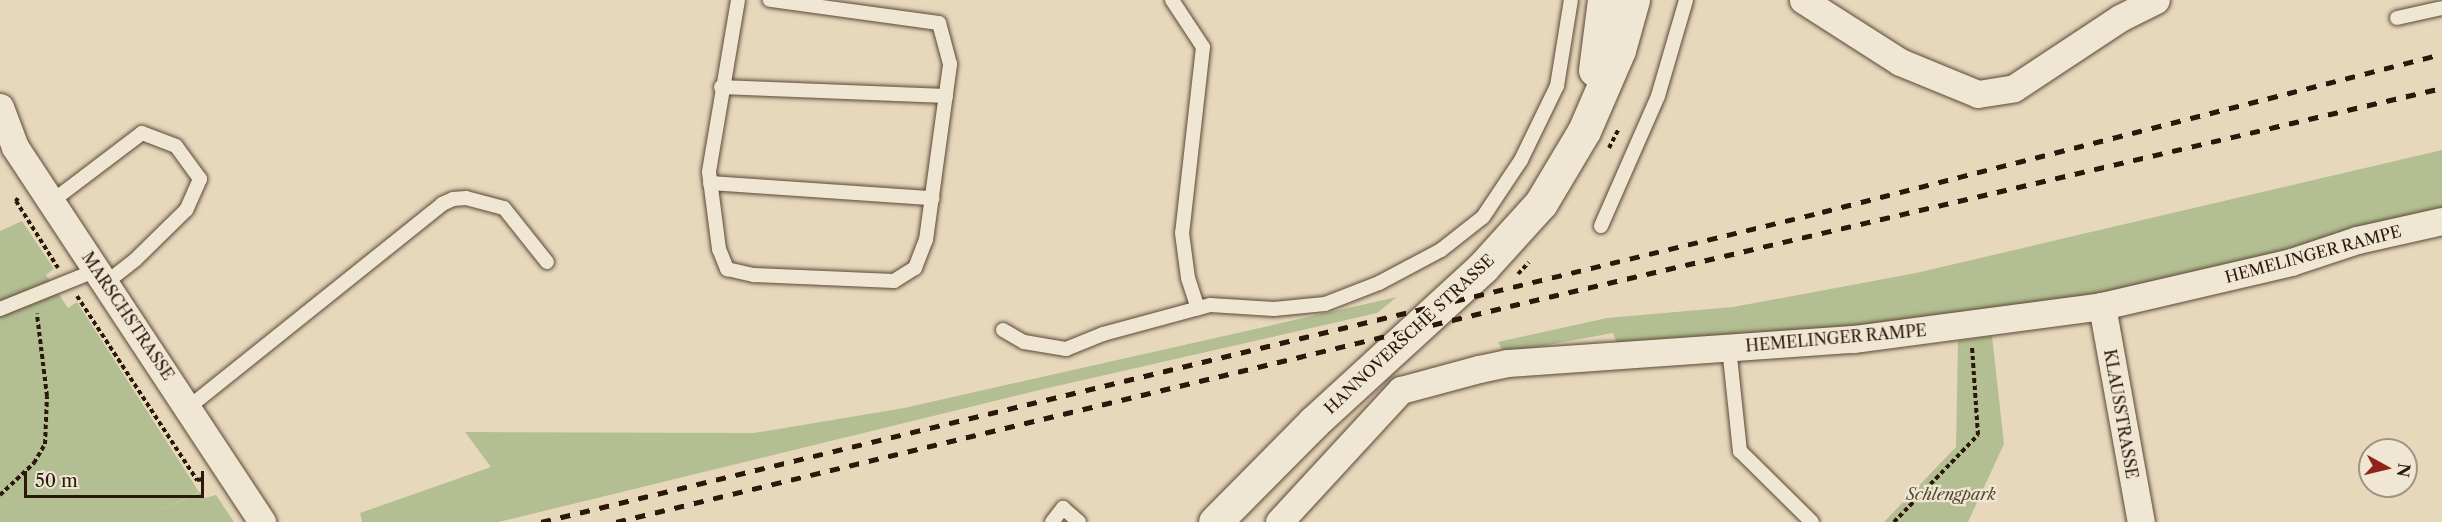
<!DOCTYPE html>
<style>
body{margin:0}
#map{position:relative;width:2442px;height:522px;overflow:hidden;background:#e7d8bc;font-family:"Libre Caslon Text",serif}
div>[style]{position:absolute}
.green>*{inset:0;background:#b3bf92}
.path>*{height:4px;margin-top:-2px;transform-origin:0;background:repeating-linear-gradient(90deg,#2c180a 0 4.5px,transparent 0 7.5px)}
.roads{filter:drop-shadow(0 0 2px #5b4836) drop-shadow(0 0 2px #5b4836)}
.service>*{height:14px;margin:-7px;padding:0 7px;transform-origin:7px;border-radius:7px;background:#efe6d3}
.minor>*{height:27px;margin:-13.5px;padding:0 13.5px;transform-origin:13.5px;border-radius:13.5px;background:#efe6d3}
.secondary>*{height:33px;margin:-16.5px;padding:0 16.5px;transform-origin:16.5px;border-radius:16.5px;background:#efe6d3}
.rail>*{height:4.5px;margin-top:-2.25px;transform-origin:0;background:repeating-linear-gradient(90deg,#2c180a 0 10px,transparent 0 20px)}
span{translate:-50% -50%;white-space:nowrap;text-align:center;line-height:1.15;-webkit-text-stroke:4.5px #efe6d3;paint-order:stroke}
.street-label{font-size:16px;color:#2c180a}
.park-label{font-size:16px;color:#544a33;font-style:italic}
.north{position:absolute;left:2358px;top:438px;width:60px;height:60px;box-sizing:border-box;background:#efe6d3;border:2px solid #a19483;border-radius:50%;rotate:98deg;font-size:16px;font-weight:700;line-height:24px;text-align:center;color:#2c180a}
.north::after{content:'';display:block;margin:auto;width:21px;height:27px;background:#8f2418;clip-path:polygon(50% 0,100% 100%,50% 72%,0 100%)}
.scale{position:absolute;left:24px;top:471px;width:180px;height:27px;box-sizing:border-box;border:3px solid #2c180a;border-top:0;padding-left:8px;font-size:18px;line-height:21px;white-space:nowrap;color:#2c180a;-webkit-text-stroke:4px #efe6d3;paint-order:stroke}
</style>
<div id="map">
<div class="green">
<div style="clip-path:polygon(2442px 150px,2442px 217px,2100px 296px,1864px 329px,1618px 346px,1613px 333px,1504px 353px,1498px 342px,1607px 318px,1733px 307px,1916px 273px)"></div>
<div style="clip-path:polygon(22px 221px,54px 269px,46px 275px,68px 308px,77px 302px,199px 492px,143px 518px,200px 492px,205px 498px,216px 495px,234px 522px,0 522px,0 231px)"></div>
<div style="clip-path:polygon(1397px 297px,1377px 313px,1048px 388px,499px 522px,362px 522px,360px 513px,491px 467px,465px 432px,754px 433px,904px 408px)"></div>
<div style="clip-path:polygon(1992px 336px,2004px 444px,1968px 522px,1884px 522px,1956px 447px,1958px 341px)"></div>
</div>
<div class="path">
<div style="left:1609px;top:148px;width:20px;rotate:-63deg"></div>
<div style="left:18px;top:198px;width:4px;rotate:124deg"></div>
<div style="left:16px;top:201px;width:79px;rotate:57.9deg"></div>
<div style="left:1518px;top:274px;width:16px;rotate:-47deg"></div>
<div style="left:77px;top:296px;width:220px;rotate:56.9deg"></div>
<div style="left:197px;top:480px;width:7px;rotate:-8deg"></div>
<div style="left:0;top:495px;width:47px;rotate:-43.3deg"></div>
<div style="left:34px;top:463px;width:22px;rotate:-60deg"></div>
<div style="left:45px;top:444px;width:48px;rotate:-87.6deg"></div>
<div style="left:47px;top:396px;width:83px;rotate:-97deg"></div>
<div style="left:1894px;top:522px;width:121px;rotate:-46deg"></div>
<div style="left:1978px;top:435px;width:89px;rotate:-93.9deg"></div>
</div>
<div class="roads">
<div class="service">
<div style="left:738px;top:0;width:174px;rotate:99.6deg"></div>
<div style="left:709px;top:172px;width:78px;rotate:82.6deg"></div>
<div style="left:719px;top:249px;width:22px;rotate:68deg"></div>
<div style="left:727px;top:269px;width:28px;rotate:13deg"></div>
<div style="left:754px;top:275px;width:140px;rotate:2.5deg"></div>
<div style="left:894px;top:281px;width:25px;rotate:-32deg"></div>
<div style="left:915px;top:268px;width:30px;rotate:-69deg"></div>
<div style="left:926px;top:240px;width:178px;rotate:-82.2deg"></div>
<div style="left:950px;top:64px;width:42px;rotate:-105deg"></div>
<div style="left:939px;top:23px;width:171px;rotate:-172.2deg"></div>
<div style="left:1172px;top:0;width:56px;rotate:56.6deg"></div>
<div style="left:1203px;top:47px;width:187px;rotate:96.4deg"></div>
<div style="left:1182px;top:233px;width:45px;rotate:82.4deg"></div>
<div style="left:1188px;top:278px;width:32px;rotate:72deg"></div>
<div style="left:2397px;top:18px;width:46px;rotate:-12.5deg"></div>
<div style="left:721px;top:87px;width:225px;rotate:2.3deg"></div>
<div style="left:710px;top:183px;width:223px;rotate:3.9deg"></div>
<div style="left:51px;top:202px;width:114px;rotate:-37.2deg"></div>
<div style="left:142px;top:133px;width:36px;rotate:21deg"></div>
<div style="left:176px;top:146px;width:41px;rotate:54deg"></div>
<div style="left:200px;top:179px;width:34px;rotate:114deg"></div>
<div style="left:186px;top:210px;width:71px;rotate:135.6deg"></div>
<div style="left:135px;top:260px;width:37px;rotate:142deg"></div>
<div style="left:1601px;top:226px;width:142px;rotate:-66.3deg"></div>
<div style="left:1658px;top:96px;width:100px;rotate:-73.7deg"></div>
<div style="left:0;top:309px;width:105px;rotate:-21.9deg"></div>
<div style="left:1003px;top:330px;width:24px;rotate:30deg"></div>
<div style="left:1024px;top:342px;width:43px;rotate:9.5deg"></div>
<div style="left:1066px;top:349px;width:40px;rotate:-22deg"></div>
<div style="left:1103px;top:334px;width:111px;rotate:-15.2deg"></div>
<div style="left:1210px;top:305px;width:64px;rotate:3.6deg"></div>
<div style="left:1274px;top:309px;width:51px;rotate:-5.6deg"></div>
<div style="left:1325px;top:304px;width:58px;rotate:-21.3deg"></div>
<div style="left:1379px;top:283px;width:70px;rotate:-28deg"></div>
<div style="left:1441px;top:250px;width:53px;rotate:-38.2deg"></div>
<div style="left:1483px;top:217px;width:69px;rotate:-56.3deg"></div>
<div style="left:1521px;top:160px;width:82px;rotate:-64.1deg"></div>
<div style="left:1557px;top:86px;width:87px;rotate:-80.8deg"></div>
<div style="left:1729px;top:347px;width:105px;rotate:84deg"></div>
<div style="left:1740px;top:451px;width:101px;rotate:44.6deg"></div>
<div style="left:189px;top:407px;width:324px;rotate:-38.7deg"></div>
<div style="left:442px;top:204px;width:12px;rotate:-24deg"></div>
<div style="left:453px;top:199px;width:13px;rotate:-4deg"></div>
<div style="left:466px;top:198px;width:39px;rotate:15deg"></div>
<div style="left:504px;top:208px;width:69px;rotate:51.5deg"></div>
<div style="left:1052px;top:522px;width:18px;rotate:-52deg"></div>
<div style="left:1063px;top:508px;width:21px;rotate:41deg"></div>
</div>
<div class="minor">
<div style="left:1803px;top:0;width:115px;rotate:32.6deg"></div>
<div style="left:1900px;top:62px;width:84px;rotate:22.3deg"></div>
<div style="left:1978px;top:94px;width:36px;rotate:-9deg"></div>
<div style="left:2014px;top:88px;width:127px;rotate:-33.4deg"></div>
<div style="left:2120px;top:18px;width:40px;rotate:-26.6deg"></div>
<div style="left:0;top:107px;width:43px;rotate:69.4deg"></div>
<div style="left:15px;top:147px;width:449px;rotate:56.6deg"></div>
<div style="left:2102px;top:306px;width:219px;rotate:79.8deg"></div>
<div style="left:1279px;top:522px;width:180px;rotate:-47.3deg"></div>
<div style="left:1401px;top:390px;width:81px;rotate:-15.1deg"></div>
<div style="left:1479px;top:369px;width:29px;rotate:-12deg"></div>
<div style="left:1507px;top:363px;width:347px;rotate:-4deg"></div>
<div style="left:1853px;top:339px;width:251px;rotate:-7.5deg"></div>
<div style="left:2102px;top:306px;width:194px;rotate:-13.1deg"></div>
<div style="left:2291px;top:262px;width:70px;rotate:-18.4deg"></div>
<div style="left:2357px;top:240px;width:87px;rotate:-12.6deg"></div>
</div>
<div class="secondary">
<div style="left:1595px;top:70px;width:71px;rotate:-82.7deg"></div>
<div style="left:1215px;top:522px;width:141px;rotate:-45.3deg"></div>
<div style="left:1314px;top:422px;width:229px;rotate:-42.5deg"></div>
<div style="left:1483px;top:267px;width:86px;rotate:-47.8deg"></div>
<div style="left:1541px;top:203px;width:84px;rotate:-59.2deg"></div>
<div style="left:1584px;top:131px;width:88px;rotate:-66.6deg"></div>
<div style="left:1619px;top:50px;width:52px;rotate:-74.4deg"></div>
</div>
</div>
<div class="rail">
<div style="left:541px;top:522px;width:1318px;rotate:-13.6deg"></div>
<div style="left:1822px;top:212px;width:640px;rotate:-14.3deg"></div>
<div style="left:616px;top:522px;width:920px;rotate:-13.58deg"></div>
<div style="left:1510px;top:306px;width:957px;rotate:-13.17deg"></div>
</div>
<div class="street-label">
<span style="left:2313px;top:254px;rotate:-15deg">HEMELINGER RAMPE</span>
<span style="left:128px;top:316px;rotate:56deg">MARSCHSTRASSE</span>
<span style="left:1409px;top:334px;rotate:-43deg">HANNOVERSCHE STRASSE</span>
<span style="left:1836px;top:338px;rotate:-5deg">HEMELINGER RAMPE</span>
<span style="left:2121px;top:414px;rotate:80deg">KLAUSSTRASSE</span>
</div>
<div class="park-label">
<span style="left:1951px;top:494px">Schlengpark</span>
</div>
<div class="north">N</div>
<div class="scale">50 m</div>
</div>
